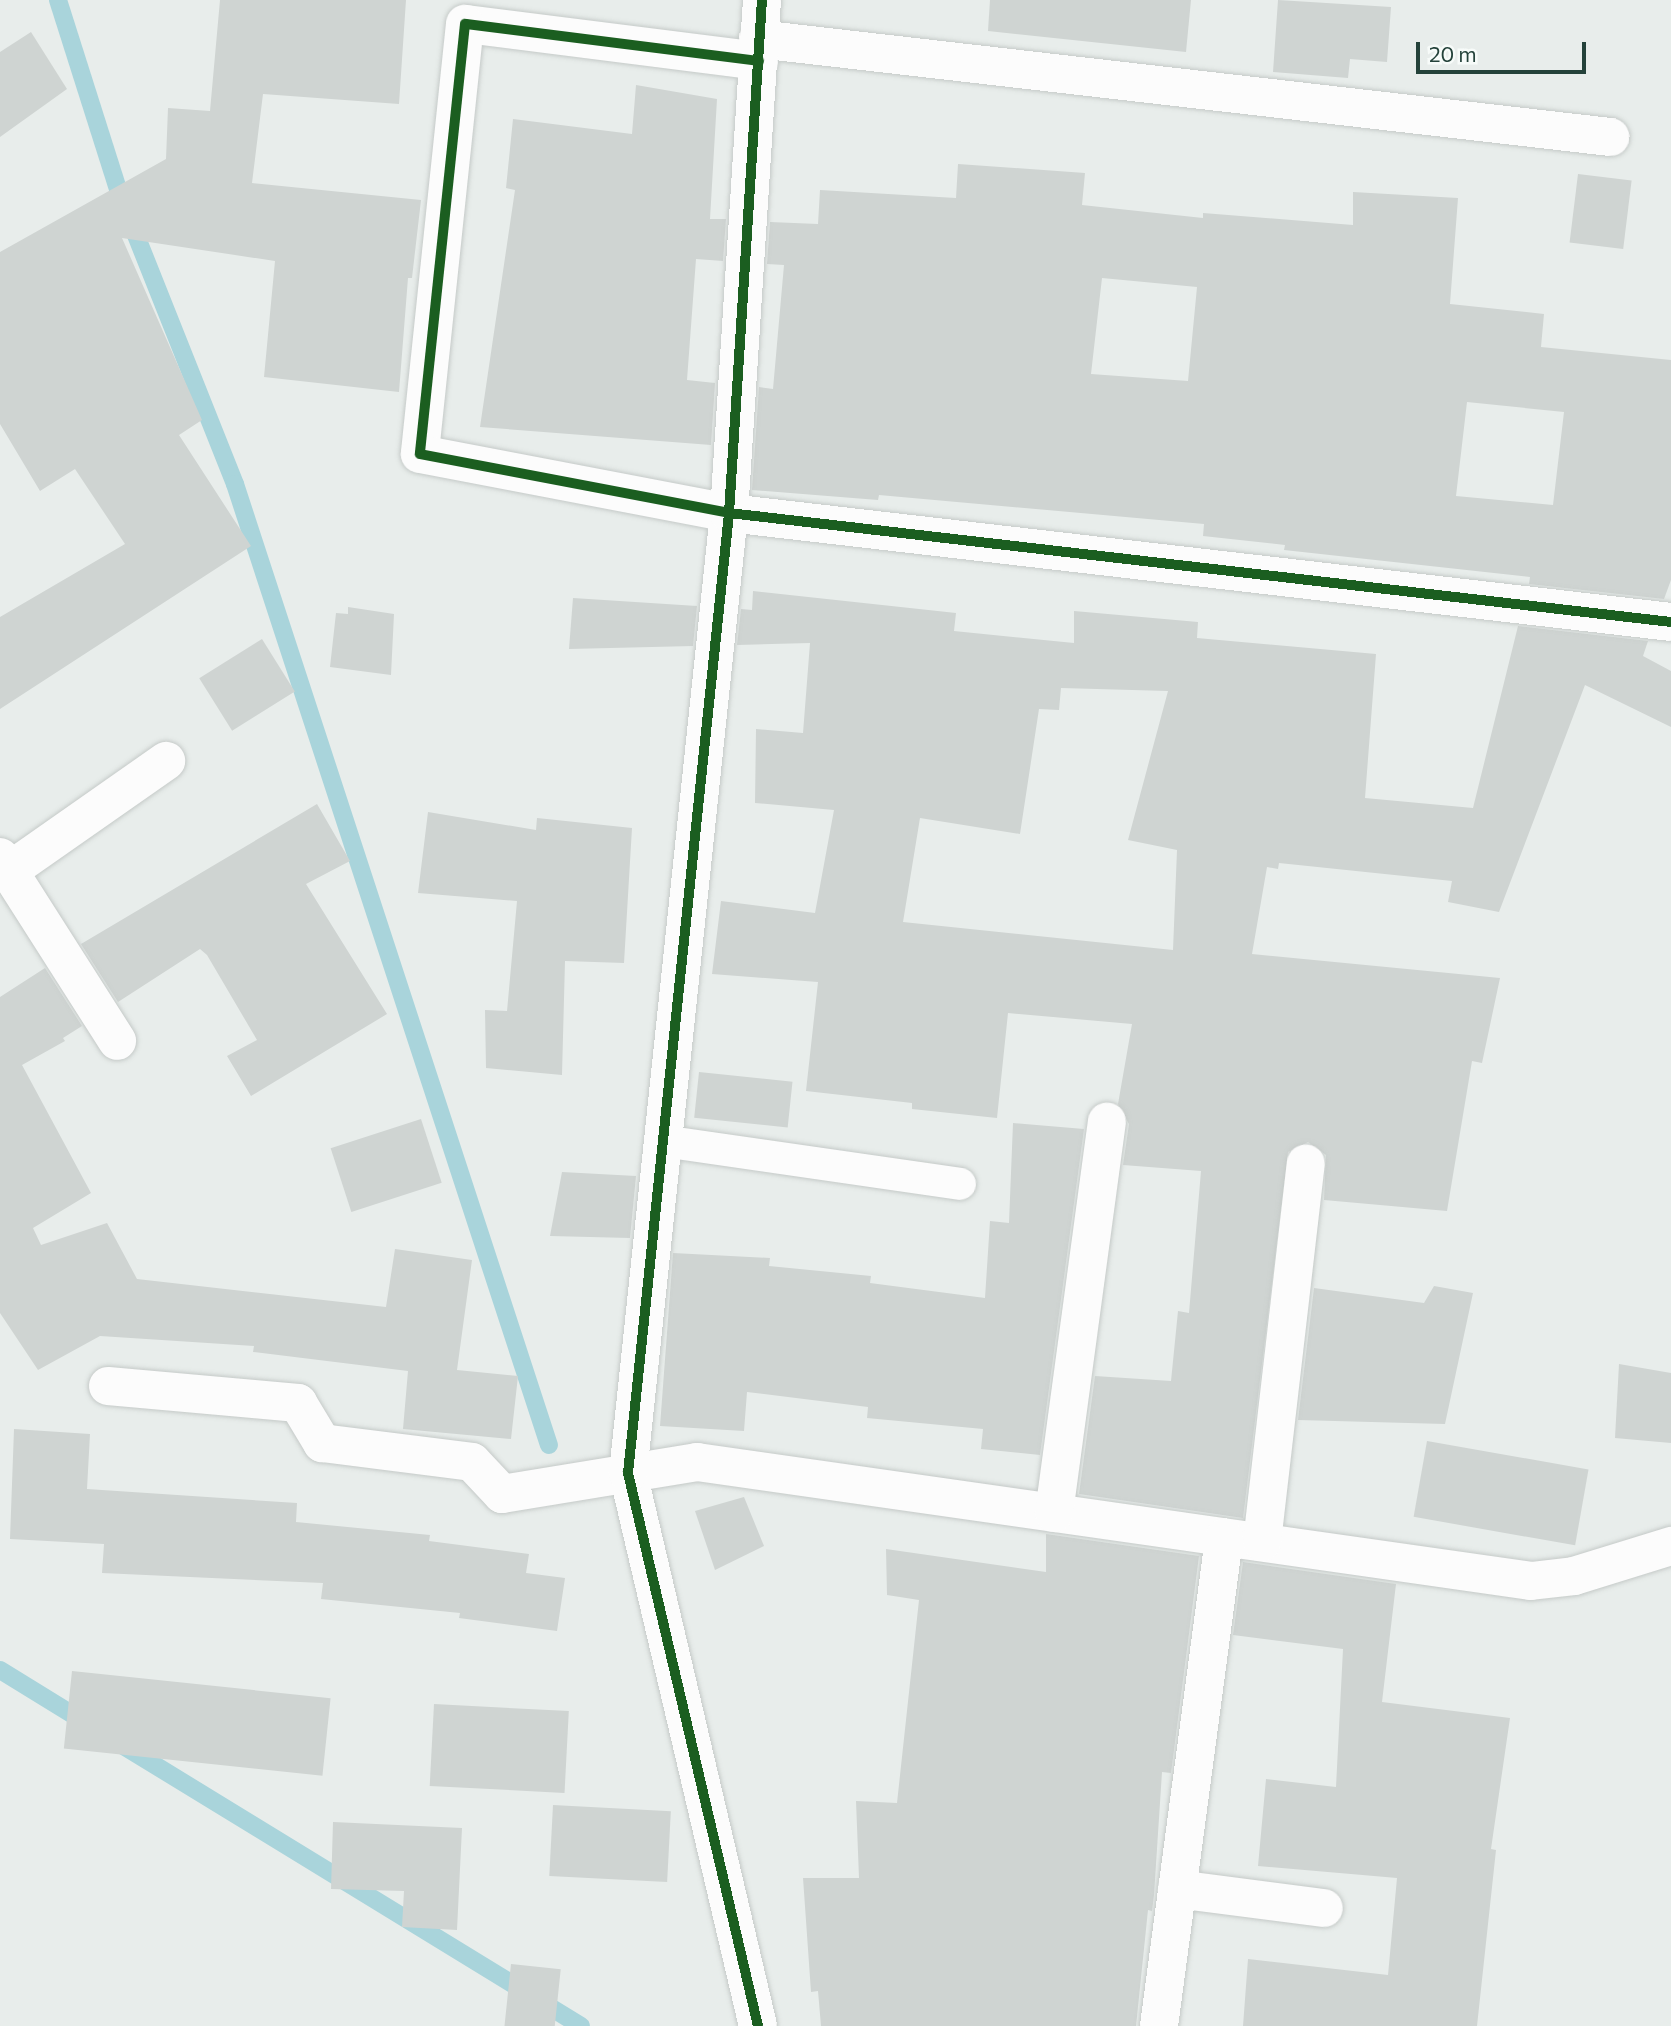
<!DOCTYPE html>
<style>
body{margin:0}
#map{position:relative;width:1671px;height:2026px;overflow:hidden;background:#e8edeb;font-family:Commissioner,sans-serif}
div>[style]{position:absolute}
.stream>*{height:18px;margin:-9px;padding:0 9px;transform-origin:9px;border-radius:9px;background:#a9d4db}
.building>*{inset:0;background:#cfd4d2;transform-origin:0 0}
.roads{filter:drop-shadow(0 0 2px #c5cac8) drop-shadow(0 0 2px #c5cac8)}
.lane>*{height:32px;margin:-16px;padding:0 16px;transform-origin:16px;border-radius:16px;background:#fcfcfc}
.street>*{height:38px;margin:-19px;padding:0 19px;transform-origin:19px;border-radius:19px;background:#fcfcfc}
.cycleway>*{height:10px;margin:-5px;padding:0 5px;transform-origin:5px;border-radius:5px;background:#1b5e20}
span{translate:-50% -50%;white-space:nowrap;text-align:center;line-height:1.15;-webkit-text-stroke:7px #f7fbf9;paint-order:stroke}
.scale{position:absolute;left:1416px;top:42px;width:170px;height:32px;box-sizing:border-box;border:4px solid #24423a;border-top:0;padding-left:9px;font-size:21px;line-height:24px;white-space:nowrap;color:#24423a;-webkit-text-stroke:5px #f7fbf9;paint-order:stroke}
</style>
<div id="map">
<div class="stream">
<div style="left:58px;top:0;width:205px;rotate:72.4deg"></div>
<div style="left:120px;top:195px;width:311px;rotate:68.3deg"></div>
<div style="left:235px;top:484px;width:1011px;rotate:71.91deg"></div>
<div style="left:0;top:1670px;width:101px;rotate:31.6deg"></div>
<div style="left:122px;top:1745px;width:538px;rotate:31.47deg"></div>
</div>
<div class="building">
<div style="clip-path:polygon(220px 0,406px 0,399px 104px,263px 94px,252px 183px,421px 200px,412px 278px,408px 278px,399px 392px,264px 377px,275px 261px,122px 238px,202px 420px,179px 435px,251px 546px,0 709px,0 617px,125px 544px,75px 469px,40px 491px,0 424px,0 252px,166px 159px,168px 108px,210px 111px)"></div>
<div style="clip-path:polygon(990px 0,1191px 0,1186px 52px,988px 31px)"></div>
<div style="clip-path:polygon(1278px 0,1391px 7px,1387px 62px,1350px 59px,1348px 78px,1273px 72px)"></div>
<div style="clip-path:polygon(31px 32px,67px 89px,0 137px,0 52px)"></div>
<div style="clip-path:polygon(636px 85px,717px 99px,710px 219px,726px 219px,723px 261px,696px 259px,687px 380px,715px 383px,711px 445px,480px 427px,515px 190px,506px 188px,513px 119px,632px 134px)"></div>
<div style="clip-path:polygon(evenodd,958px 164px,1085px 173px,1082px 205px,1203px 218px,1203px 213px,1353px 225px,1353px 192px,1458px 198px,1450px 304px,1544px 314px,1541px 347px,1671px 360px,1671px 580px,1664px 599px,1529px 584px,1530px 577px,1284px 550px,1285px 545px,1203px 536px,1204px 524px,879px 495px,878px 500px,752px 490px,759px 387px,773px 389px,784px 265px,767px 264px,770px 222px,818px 224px,820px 190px,956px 198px,958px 164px,1102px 278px,1197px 287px,1188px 381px,1091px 374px,1102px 278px,958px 164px,1467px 402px,1564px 412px,1553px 505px,1456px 496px,1467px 402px)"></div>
<div style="left:1578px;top:174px;width:54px;height:69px;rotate:7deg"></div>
<div style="clip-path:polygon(evenodd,753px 591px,956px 613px,954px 631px,1074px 643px,1074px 611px,1198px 622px,1197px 638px,1376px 654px,1365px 798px,1473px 808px,1518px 626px,1648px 641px,1643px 656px,1671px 671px,1671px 727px,1585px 685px,1499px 912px,1448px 902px,1452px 881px,1279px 863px,1278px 869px,1267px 867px,1252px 954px,1500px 978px,1482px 1063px,1472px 1061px,1447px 1211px,1324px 1200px,1326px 1155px,1308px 1142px,1288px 1152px,1243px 1518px,1079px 1494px,1095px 1376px,1171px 1381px,1178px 1311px,1189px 1313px,1201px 1171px,1123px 1165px,1129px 1124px,1118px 1104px,1132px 1024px,1008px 1013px,997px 1118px,912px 1109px,912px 1103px,806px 1091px,818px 982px,712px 974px,721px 901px,815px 913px,834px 810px,755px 803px,756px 729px,803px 733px,810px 643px,737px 645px,741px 609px,752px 610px,753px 591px,1061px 688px,1168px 691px,1128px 840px,1177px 850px,1173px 950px,903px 922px,920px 818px,1020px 834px,1039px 709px,1059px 710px,1061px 688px)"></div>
<div style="clip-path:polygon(573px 598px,697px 606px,693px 646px,569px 649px)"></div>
<div style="clip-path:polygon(348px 607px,394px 614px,391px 675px,330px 667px,336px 613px,348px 614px)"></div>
<div style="left:262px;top:639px;width:62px;height:74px;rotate:58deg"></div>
<div style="clip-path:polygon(317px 804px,350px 861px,306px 884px,387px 1014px,251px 1096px,227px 1056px,257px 1040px,207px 955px,200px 949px,118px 1002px,81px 944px)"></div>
<div style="clip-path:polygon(428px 812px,536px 830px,537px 818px,632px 828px,624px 963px,565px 961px,562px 1075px,486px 1068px,485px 1010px,507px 1011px,517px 901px,418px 893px)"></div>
<div style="clip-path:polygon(45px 968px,82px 1026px,63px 1038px,65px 1041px,22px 1065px,91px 1193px,33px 1228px,41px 1245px,107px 1223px,137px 1279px,386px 1307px,395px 1249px,472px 1260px,457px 1370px,518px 1376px,511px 1439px,403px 1429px,408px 1371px,253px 1352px,254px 1346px,100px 1336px,38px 1370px,0 1313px,0 997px)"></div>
<div style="left:699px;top:1072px;width:94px;height:46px;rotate:6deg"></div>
<div style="left:421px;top:1119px;width:67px;height:95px;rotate:72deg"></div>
<div style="clip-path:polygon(1013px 1123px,1084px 1129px,1040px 1455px,981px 1449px,983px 1429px,867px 1418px,868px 1407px,747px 1392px,744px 1431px,660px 1426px,673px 1253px,770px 1258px,769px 1266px,871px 1276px,870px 1283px,985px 1298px,990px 1221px,1009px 1223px)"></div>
<div style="clip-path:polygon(562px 1172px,636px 1176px,630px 1238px,550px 1236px)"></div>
<div style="clip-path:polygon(1434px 1286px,1473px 1293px,1445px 1424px,1298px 1420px,1314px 1288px,1424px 1303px)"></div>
<div style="clip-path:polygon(1619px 1364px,1671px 1373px,1671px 1443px,1615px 1438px)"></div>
<div style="clip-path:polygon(14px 1429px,90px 1434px,87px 1489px,297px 1503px,296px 1522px,430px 1535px,429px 1541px,529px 1554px,526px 1573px,565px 1578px,557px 1631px,459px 1618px,460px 1613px,321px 1599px,323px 1583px,102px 1573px,104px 1544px,10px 1539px)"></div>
<div style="left:1427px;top:1441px;width:164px;height:77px;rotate:10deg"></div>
<div style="clip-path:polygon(744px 1497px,764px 1546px,715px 1570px,695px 1511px)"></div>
<div style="clip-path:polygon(1046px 1534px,1199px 1556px,1171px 1773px,1162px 1772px,1154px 1895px,1152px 1911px,1148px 1910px,1136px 2026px,821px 2026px,818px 1991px,811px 1992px,803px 1878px,859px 1878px,856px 1801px,897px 1803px,919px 1600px,887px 1595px,886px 1549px,1046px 1572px)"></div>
<div style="clip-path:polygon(1243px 1562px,1396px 1584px,1382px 1702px,1510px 1718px,1491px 1849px,1496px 1850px,1477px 2026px,1243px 2026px,1248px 1959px,1388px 1975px,1397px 1878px,1258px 1866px,1266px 1779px,1336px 1787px,1343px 1649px,1233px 1635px)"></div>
<div style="left:72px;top:1671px;width:260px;height:78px;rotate:6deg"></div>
<div style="left:434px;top:1704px;width:135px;height:82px;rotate:3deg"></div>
<div style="left:553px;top:1805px;width:118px;height:71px;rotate:3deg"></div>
<div style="clip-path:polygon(333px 1822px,462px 1828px,457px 1930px,402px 1927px,404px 1891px,331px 1889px)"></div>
<div style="left:511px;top:1964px;width:50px;height:63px;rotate:6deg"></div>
</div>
<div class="roads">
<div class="lane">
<div style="left:663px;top:1141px;width:300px;rotate:8.2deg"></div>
</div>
<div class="street">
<div style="left:758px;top:39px;width:858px;rotate:6.56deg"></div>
<div style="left:759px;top:61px;width:296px;rotate:-172.8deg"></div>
<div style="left:465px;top:24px;width:432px;rotate:96deg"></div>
<div style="left:420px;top:454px;width:315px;rotate:10.8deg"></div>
<div style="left:729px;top:513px;width:948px;rotate:6.6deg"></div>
<div style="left:0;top:857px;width:218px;rotate:57.5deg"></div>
<div style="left:9px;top:871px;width:192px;rotate:-35deg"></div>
<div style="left:108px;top:1386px;width:191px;rotate:5.1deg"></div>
<div style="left:298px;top:1403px;width:47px;rotate:59deg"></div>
<div style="left:322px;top:1443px;width:151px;rotate:7.2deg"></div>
<div style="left:472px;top:1462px;width:44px;rotate:46.8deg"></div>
<div style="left:502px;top:1494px;width:198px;rotate:-9.3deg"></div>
<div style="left:697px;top:1462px;width:842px;rotate:8.12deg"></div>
<div style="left:1531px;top:1581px;width:43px;rotate:-6.6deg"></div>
<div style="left:1574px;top:1576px;width:102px;rotate:-17.2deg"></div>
<div style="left:1054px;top:1513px;width:395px;rotate:-82.3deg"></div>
<div style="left:1262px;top:1542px;width:381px;rotate:-83.4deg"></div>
<div style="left:1177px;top:1889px;width:148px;rotate:7.4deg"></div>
<div style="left:758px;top:2026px;width:568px;rotate:-103.23deg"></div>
<div style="left:628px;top:1473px;width:965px;rotate:-83.99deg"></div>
<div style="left:729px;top:513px;width:514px;rotate:-86.32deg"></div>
<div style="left:1159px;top:2026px;width:493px;rotate:-82.4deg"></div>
</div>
</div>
<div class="cycleway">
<div style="left:759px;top:61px;width:296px;rotate:-172.8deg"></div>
<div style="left:465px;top:24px;width:432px;rotate:96deg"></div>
<div style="left:420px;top:454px;width:315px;rotate:10.8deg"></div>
<div style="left:729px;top:513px;width:948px;rotate:6.6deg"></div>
<div style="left:758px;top:2026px;width:568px;rotate:-103.23deg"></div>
<div style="left:628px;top:1473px;width:965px;rotate:-83.99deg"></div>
<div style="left:729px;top:513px;width:514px;rotate:-86.32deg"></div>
</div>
<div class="scale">20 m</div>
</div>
